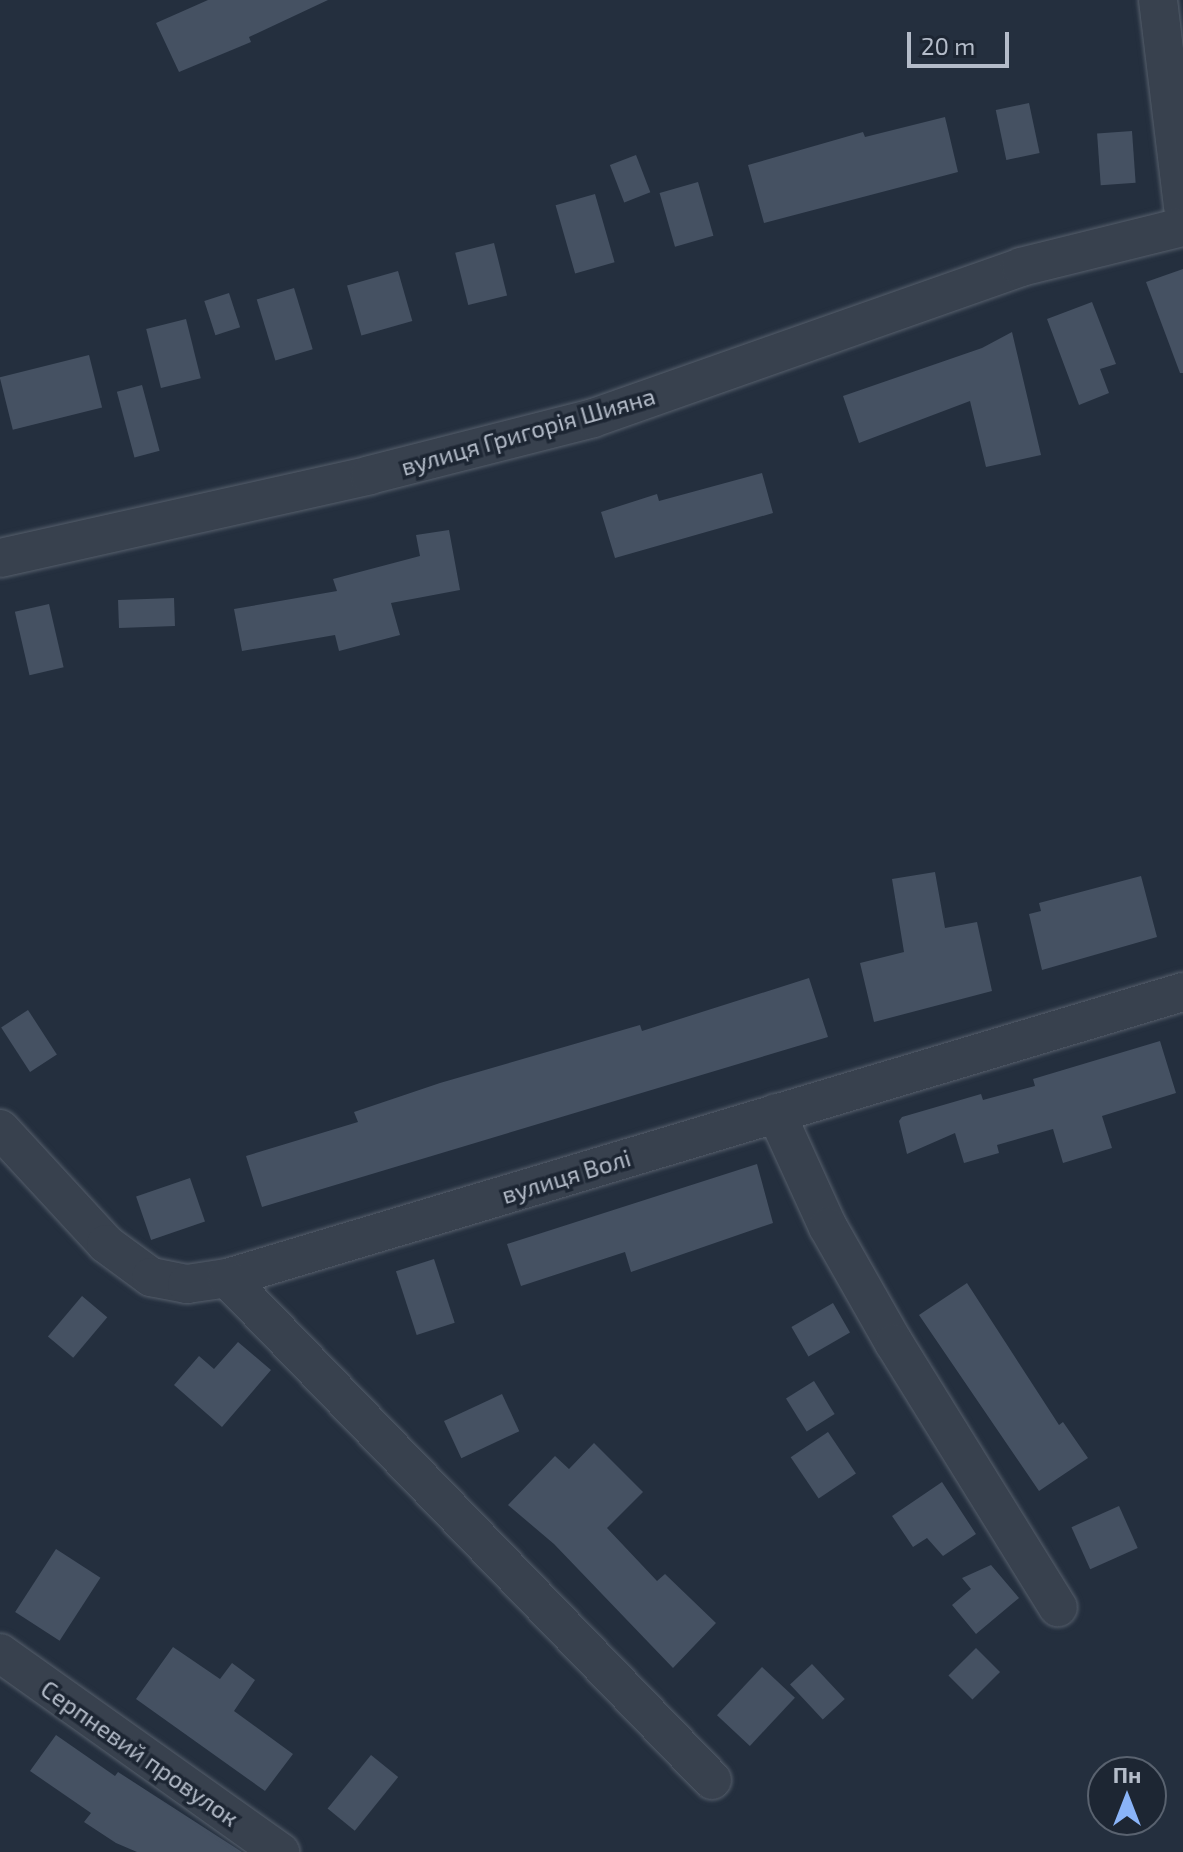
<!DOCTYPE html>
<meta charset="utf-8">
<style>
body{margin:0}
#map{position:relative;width:1183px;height:1852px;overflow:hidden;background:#242f3e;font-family:"Exo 2",sans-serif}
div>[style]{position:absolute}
.building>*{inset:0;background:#455162;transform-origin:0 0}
.roads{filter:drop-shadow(0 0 2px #565f6c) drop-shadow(0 0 2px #565f6c)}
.minor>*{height:38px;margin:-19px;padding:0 19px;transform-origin:19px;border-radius:19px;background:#38414e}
span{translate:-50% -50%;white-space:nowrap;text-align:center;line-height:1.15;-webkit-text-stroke:7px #1d2633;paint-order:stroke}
.street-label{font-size:24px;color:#b4bcc9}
.north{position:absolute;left:1087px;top:1756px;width:80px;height:80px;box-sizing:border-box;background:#1d2633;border:2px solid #59626f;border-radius:50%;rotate:0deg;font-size:22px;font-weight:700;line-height:32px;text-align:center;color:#b4bcc9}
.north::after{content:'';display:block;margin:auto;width:28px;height:36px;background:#8ab4f8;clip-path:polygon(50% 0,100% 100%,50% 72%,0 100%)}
.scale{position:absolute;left:907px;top:32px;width:102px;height:36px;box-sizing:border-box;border:4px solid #b4bcc9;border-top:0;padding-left:10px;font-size:24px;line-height:28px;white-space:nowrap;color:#b4bcc9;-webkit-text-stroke:6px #1d2633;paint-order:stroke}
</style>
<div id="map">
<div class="building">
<div style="clip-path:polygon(208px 0,328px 0,249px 37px,251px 42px,179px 72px,156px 23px)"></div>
<div style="left:1029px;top:103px;width:51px;height:34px;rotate:78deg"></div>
<div style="clip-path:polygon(945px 117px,958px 172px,764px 223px,748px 165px,863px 132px,865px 137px)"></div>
<div style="left:1132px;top:131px;width:52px;height:35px;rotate:86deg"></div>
<div style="left:636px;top:155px;width:40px;height:28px;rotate:69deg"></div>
<div style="left:698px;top:182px;width:56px;height:40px;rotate:74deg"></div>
<div style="left:595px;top:194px;width:71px;height:41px;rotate:74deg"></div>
<div style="left:494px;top:243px;width:54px;height:40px;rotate:76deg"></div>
<div style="clip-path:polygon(1183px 269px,1183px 373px,1180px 373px,1146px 282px)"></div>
<div style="left:398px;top:271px;width:52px;height:53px;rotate:74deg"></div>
<div style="left:294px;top:288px;width:64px;height:39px;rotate:73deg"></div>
<div style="left:229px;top:293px;width:36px;height:26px;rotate:72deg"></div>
<div style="clip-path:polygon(1092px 302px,1116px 364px,1100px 369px,1109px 393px,1079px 405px,1047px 319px)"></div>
<div style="left:186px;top:319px;width:61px;height:41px;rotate:76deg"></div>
<div style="clip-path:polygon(1012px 332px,1041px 455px,986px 467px,970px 401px,859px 443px,843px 396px,982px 348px)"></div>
<div style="left:89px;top:355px;width:54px;height:92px;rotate:76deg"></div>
<div style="left:142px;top:385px;width:68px;height:26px;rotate:75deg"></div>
<div style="clip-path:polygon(762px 473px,773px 513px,615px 558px,601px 512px,657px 494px,659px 501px)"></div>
<div style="clip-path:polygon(449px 530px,460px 590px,391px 603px,400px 635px,339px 651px,335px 635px,242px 651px,234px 609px,337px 591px,333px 579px,420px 556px,416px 535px)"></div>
<div style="left:174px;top:598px;width:28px;height:56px;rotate:88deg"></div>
<div style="left:49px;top:604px;width:65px;height:35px;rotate:77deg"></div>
<div style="clip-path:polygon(935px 872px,945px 928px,977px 922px,992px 991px,874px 1022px,860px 963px,904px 952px,892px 879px)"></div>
<div style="clip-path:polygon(1141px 876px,1157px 937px,1042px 970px,1029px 914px,1041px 911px,1039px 903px)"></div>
<div style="clip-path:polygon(809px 978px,828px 1037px,262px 1207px,246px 1156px,358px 1122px,354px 1112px,440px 1083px,640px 1025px,642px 1031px)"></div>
<div style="left:28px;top:1010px;width:53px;height:32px;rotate:57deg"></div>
<div style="clip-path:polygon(1160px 1041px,1176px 1093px,1102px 1116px,1112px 1148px,1063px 1163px,1053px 1129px,997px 1145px,999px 1153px,964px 1163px,955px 1133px,907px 1154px,899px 1121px,902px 1117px,981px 1094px,983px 1100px,1035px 1086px,1033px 1079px)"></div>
<div style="clip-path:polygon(757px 1164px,773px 1223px,631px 1272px,625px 1252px,521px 1286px,507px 1244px)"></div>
<div style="left:190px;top:1178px;width:46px;height:57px;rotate:71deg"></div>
<div style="left:434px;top:1259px;width:67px;height:40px;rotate:72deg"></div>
<div style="clip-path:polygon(967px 1283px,1059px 1425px,1063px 1422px,1088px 1458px,1039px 1491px,919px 1315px)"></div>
<div style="left:82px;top:1296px;width:33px;height:53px;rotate:40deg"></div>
<div style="left:833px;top:1303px;width:34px;height:48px;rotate:60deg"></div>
<div style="clip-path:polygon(238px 1342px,271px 1370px,222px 1427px,174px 1385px,199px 1356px,214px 1369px)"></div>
<div style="left:814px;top:1381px;width:39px;height:33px;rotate:58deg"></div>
<div style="left:502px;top:1394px;width:41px;height:64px;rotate:65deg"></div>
<div style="left:828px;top:1432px;width:50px;height:45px;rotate:56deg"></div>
<div style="clip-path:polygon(594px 1443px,643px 1492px,607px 1528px,657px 1581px,665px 1574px,716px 1623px,673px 1668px,554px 1544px,508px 1505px,555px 1456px,569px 1469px)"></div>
<div style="clip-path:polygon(942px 1482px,976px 1534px,943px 1556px,927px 1538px,913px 1547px,892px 1516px)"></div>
<div style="left:1119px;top:1506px;width:46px;height:52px;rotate:66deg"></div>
<div style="left:56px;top:1549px;width:53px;height:75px;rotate:33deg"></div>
<div style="clip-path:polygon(991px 1565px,1019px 1598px,976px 1634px,952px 1605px,971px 1589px,962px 1578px)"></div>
<div style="clip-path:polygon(173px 1647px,220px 1679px,232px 1663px,255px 1680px,234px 1711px,293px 1754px,265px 1791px,136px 1699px)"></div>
<div style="left:976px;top:1648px;width:34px;height:39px;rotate:45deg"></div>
<div style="left:812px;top:1664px;width:48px;height:30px;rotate:47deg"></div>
<div style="left:762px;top:1667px;width:45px;height:66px;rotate:43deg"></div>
<div style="clip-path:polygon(56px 1735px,115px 1776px,118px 1772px,242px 1852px,137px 1852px,116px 1843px,84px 1822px,91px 1813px,30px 1771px)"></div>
<div style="left:371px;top:1755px;width:35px;height:69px;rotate:39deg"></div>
</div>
<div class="roads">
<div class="minor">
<div style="left:1158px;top:0;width:208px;rotate:83.1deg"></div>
<div style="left:0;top:558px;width:379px;rotate:-12.6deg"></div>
<div style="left:370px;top:475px;width:230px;rotate:-14.3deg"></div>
<div style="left:593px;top:418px;width:454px;rotate:-19.4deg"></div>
<div style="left:1021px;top:267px;width:167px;rotate:-13.9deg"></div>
<div style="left:776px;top:1113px;width:125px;rotate:65.5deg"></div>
<div style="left:828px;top:1227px;width:133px;rotate:60.4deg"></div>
<div style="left:894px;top:1343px;width:311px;rotate:58.2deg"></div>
<div style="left:0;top:1129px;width:156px;rotate:47.3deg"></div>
<div style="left:106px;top:1244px;width:56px;rotate:36.3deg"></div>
<div style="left:151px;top:1277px;width:37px;rotate:11deg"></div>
<div style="left:187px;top:1284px;width:40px;rotate:-8.5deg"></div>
<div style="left:227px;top:1278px;width:998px;rotate:-16.66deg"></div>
<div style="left:227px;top:1278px;width:698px;rotate:45.99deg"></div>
<div style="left:0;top:1653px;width:344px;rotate:35.4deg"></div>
</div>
</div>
<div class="street-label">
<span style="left:528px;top:431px;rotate:-16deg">вулиця Григорія Шияна</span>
<span style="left:566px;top:1176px;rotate:-17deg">вулиця Волі</span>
<span style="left:140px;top:1753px;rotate:35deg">Серпневий провулок</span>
</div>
<div class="north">Пн</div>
<div class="scale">20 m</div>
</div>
